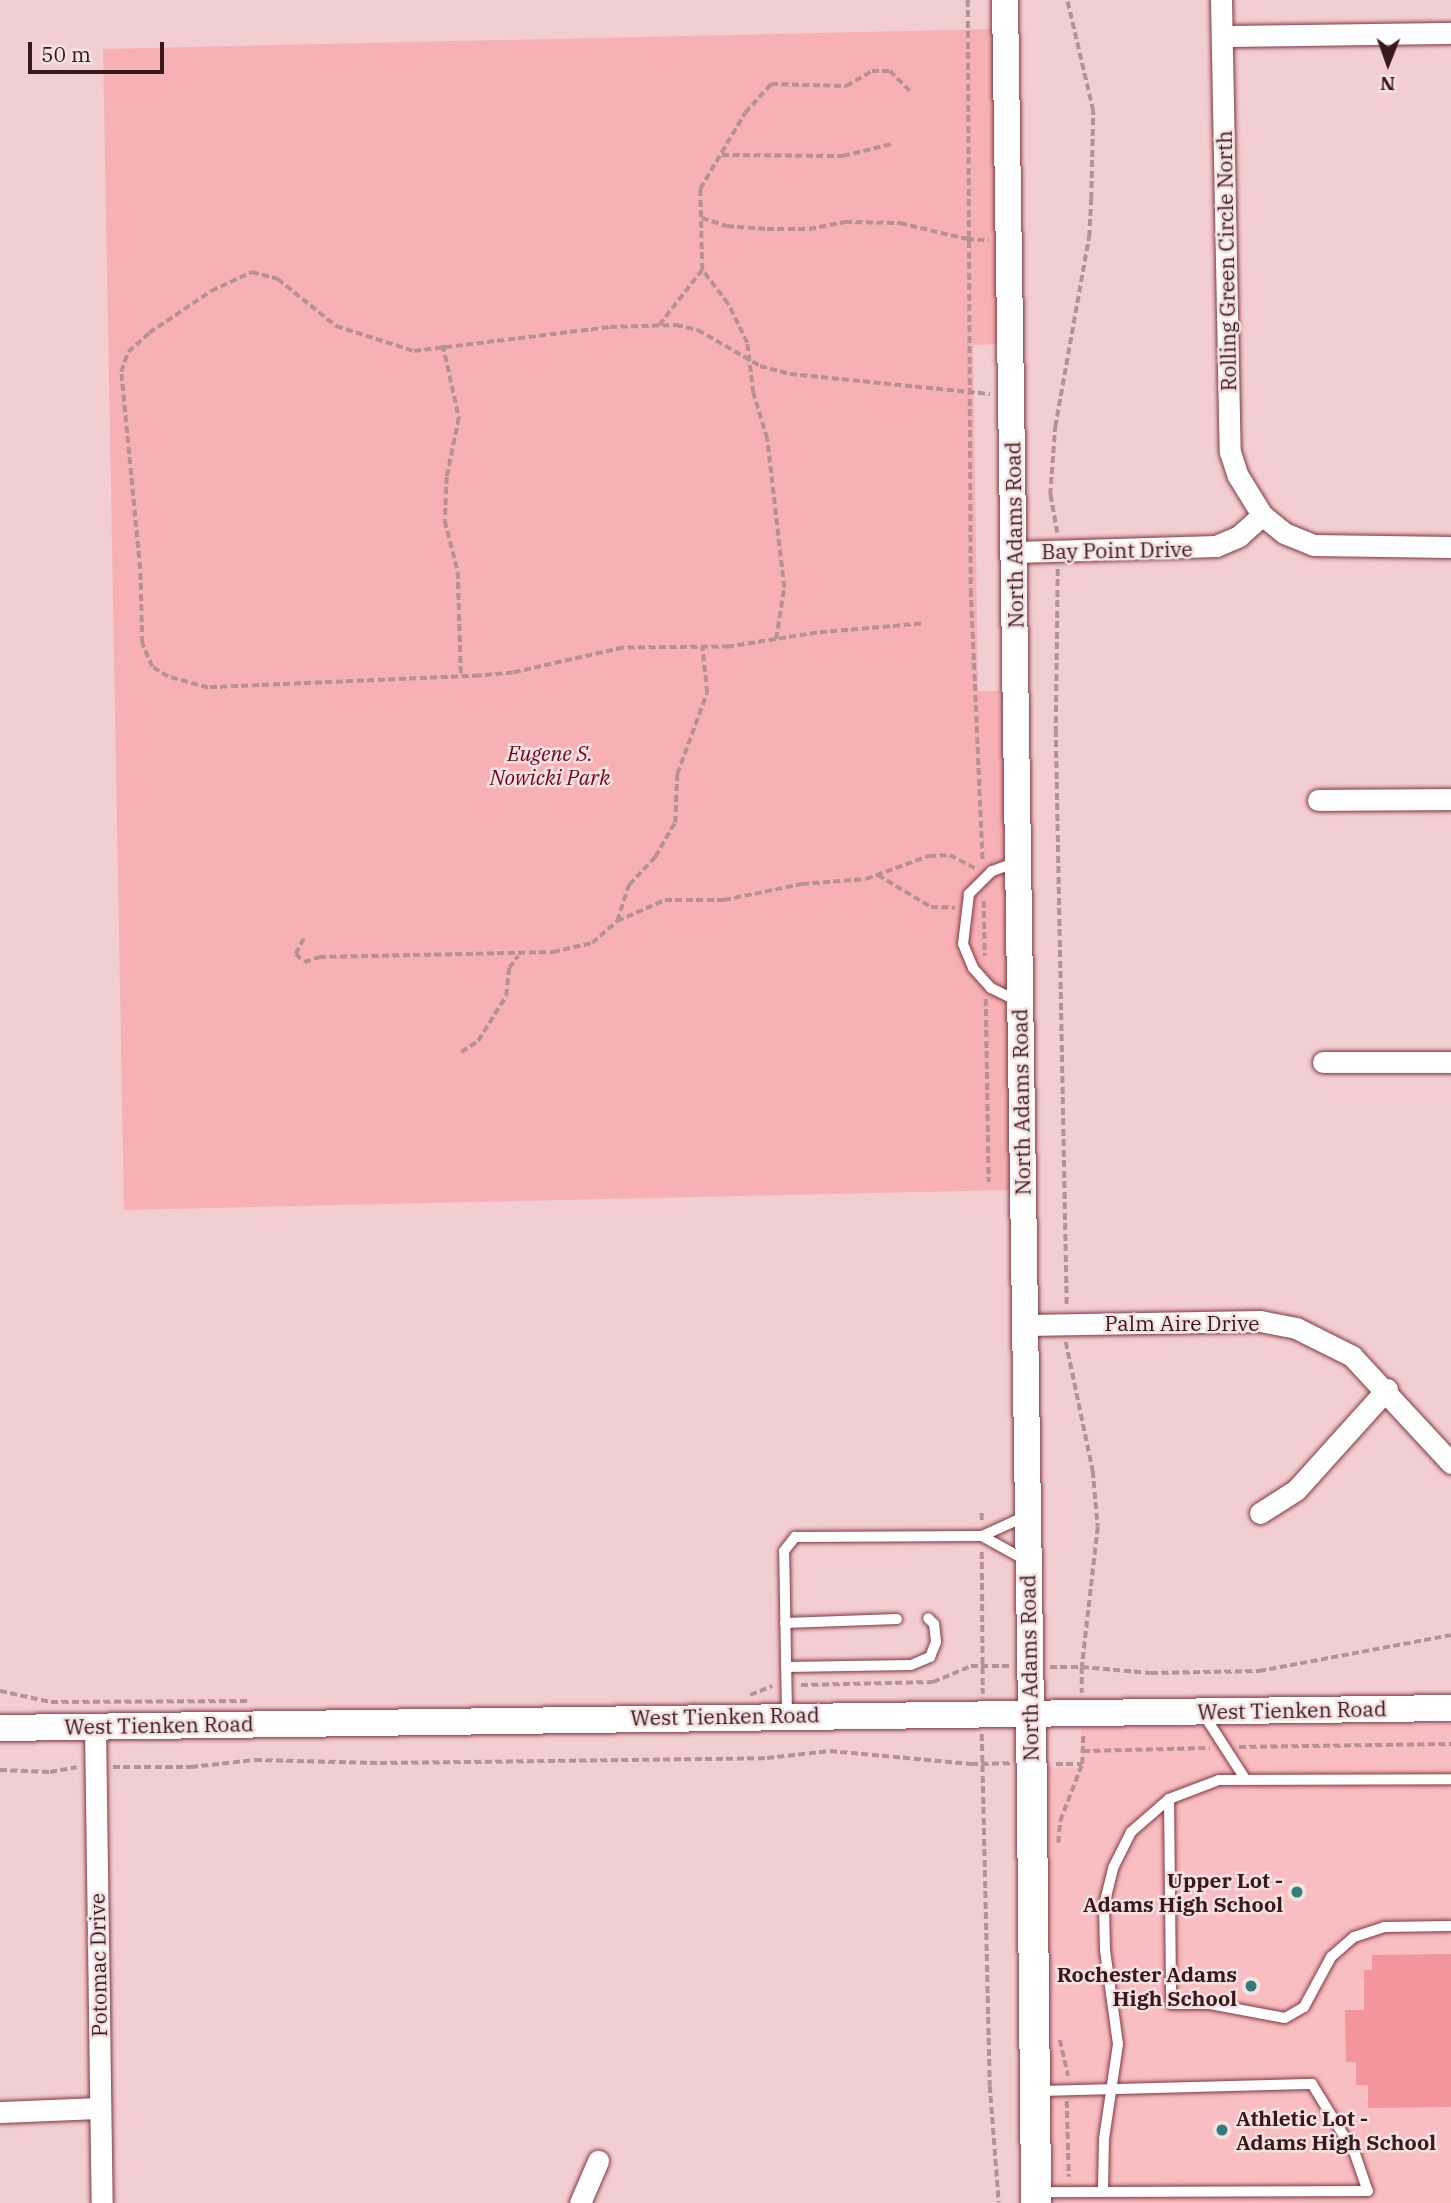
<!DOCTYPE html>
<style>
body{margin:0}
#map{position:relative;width:1451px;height:2203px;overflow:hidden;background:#f3ced0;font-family:"IBM Plex Serif",serif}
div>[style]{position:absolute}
.built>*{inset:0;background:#f9bec1}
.green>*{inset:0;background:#f7b1b5}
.building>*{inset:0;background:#f2959d}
.path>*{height:3.5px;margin-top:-1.75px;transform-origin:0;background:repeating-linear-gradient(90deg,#b69295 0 7px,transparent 0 10.5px)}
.roads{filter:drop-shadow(0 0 2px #81363f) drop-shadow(0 0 2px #81363f)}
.service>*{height:10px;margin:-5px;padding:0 5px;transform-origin:5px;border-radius:5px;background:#fff}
.minor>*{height:21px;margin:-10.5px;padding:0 10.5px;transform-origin:10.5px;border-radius:10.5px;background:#fff}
.tertiary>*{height:26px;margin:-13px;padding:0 13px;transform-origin:13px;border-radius:13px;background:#fff}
.secondary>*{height:30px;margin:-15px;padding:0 15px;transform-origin:15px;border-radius:15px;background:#fff}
.dots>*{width:19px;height:19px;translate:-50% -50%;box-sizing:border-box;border:4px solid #f4e1e1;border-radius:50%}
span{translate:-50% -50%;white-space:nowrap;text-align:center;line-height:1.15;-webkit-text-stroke:5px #f4e1e1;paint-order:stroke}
.street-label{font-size:21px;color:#39181b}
.park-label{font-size:21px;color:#6f0222;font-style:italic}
.poi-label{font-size:21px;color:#39181b;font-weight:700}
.right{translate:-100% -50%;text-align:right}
.left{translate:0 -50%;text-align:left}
.north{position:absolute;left:1353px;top:28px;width:70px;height:70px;-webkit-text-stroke:5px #f4e1e1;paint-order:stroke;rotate:181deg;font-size:19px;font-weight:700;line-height:28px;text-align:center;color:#39181b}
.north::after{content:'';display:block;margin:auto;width:24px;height:32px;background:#39181b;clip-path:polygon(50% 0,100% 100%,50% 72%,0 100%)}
.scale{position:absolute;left:28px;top:42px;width:136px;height:32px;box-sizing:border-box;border:4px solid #39181b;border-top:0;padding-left:9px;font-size:21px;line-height:24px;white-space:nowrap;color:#39181b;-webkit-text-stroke:5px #f4e1e1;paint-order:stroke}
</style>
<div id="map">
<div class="built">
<div style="clip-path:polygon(1451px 1724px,1451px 2203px,1053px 2203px,1048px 1767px,1081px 1768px,1081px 1728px)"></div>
</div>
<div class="green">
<div style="clip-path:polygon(994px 29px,998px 344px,973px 345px,978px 691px,1003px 691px,1011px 1190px,124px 1210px,103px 49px)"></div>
</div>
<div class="building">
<div style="clip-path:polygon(1451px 1954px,1451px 2107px,1368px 2108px,1368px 2085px,1356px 2085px,1356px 2062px,1346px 2062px,1345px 2010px,1364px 2010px,1364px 1970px,1372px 1970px,1372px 1955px)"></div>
</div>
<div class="path">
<div style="left:968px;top:0;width:590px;rotate:89.71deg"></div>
<div style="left:971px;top:590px;width:272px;rotate:87.5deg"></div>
<div style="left:722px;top:155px;width:121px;rotate:0.5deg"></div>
<div style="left:843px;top:156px;width:50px;rotate:-13.8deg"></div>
<div style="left:702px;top:218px;width:26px;rotate:18deg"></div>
<div style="left:727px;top:226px;width:40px;rotate:4.3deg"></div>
<div style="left:767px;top:229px;width:42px"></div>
<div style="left:809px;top:229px;width:37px;rotate:-11deg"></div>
<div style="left:845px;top:222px;width:55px;rotate:1deg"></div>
<div style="left:900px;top:223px;width:69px;rotate:13.4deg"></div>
<div style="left:967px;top:239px;width:22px;rotate:3deg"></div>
<div style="left:659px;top:325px;width:70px;rotate:-52deg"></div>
<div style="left:443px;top:345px;width:75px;rotate:77.6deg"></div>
<div style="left:459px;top:418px;width:60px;rotate:101.5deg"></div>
<div style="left:447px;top:477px;width:44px;rotate:92.6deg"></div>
<div style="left:445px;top:521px;width:53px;rotate:75.7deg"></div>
<div style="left:458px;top:572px;width:104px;rotate:88.3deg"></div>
<div style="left:1057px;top:533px;width:39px;rotate:-100deg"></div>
<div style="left:1050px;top:495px;width:68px;rotate:-85.8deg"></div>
<div style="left:1055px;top:427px;width:193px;rotate:-79.9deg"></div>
<div style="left:1089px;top:237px;width:38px;rotate:-87deg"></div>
<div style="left:1091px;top:199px;width:88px;rotate:-88.7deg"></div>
<div style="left:1093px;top:111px;width:114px;rotate:-103.2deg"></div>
<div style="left:1058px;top:569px;width:161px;rotate:90.7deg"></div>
<div style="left:1056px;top:730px;width:576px;rotate:88.91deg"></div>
<div style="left:921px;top:624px;width:104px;rotate:175.1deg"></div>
<div style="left:817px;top:633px;width:89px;rotate:171deg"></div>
<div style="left:729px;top:647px;width:106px;rotate:179.5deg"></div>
<div style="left:623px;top:648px;width:113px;rotate:167.2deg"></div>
<div style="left:513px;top:673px;width:34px;rotate:175deg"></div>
<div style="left:479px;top:676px;width:271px;rotate:177.5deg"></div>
<div style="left:208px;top:688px;width:41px;rotate:-164.6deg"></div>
<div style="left:168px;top:677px;width:19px;rotate:-148deg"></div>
<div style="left:152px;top:667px;width:26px;rotate:-113deg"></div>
<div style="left:142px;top:643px;width:74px;rotate:-91.5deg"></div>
<div style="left:140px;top:569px;width:198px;rotate:-95.5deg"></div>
<div style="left:121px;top:372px;width:21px;rotate:-71deg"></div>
<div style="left:128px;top:352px;width:28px;rotate:-42deg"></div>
<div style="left:149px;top:333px;width:75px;rotate:-34.1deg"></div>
<div style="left:211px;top:291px;width:45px;rotate:-24.9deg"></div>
<div style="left:252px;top:272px;width:27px;rotate:15deg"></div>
<div style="left:278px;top:279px;width:75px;rotate:39deg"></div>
<div style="left:336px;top:326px;width:82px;rotate:17.8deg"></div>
<div style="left:414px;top:351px;width:197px;rotate:-7deg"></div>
<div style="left:610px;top:327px;width:66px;rotate:-1.7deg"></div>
<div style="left:676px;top:325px;width:23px;rotate:13deg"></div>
<div style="left:698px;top:330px;width:72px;rotate:30.1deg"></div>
<div style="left:760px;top:366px;width:31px;rotate:15deg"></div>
<div style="left:790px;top:374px;width:201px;rotate:5.7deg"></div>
<div style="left:776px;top:639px;width:52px;rotate:-81.1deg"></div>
<div style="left:784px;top:588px;width:150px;rotate:-96.5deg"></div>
<div style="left:767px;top:439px;width:48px;rotate:-106.9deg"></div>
<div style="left:753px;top:393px;width:50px;rotate:-96.8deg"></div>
<div style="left:747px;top:343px;width:43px;rotate:-116deg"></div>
<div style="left:728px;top:304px;width:43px;rotate:-127.4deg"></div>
<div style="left:702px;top:270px;width:81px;rotate:-91.4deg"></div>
<div style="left:700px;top:189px;width:88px;rotate:-59.4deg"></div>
<div style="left:745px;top:113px;width:39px;rotate:-48deg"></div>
<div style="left:771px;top:84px;width:75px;rotate:1.5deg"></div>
<div style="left:846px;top:86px;width:30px;rotate:-30deg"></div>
<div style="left:872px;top:71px;width:18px"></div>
<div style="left:890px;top:71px;width:31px;rotate:45deg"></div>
<div style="left:878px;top:875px;width:62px;rotate:31.1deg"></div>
<div style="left:931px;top:907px;width:24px;rotate:2deg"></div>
<div style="left:984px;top:901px;width:55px;rotate:89deg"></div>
<div style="left:617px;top:921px;width:38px;rotate:-72deg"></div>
<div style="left:629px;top:885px;width:38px;rotate:-47deg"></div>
<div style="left:655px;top:857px;width:39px;rotate:-60deg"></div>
<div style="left:675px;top:823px;width:49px;rotate:-87.7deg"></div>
<div style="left:677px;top:774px;width:86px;rotate:-69.7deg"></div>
<div style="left:707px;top:693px;width:46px;rotate:-96.2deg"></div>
<div style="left:304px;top:939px;width:17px;rotate:118deg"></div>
<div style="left:296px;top:954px;width:11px;rotate:45deg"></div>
<div style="left:304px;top:962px;width:16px;rotate:-18deg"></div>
<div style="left:319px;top:957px;width:234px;rotate:-1.2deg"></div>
<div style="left:553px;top:952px;width:40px;rotate:-13deg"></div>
<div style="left:592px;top:943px;width:33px;rotate:-41deg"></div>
<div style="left:617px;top:921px;width:52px;rotate:-23.6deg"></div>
<div style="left:665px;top:900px;width:59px"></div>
<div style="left:724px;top:900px;width:80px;rotate:-11.6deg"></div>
<div style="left:802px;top:884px;width:64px;rotate:-4.5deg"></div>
<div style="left:866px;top:879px;width:67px;rotate:-20.1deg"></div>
<div style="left:929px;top:856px;width:21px;rotate:-3deg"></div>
<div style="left:950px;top:855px;width:30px;rotate:28deg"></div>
<div style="left:986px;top:999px;width:183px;rotate:89.1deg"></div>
<div style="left:461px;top:1052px;width:20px;rotate:-33deg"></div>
<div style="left:478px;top:1041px;width:53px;rotate:-58.1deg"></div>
<div style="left:506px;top:996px;width:28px;rotate:-84deg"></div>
<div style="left:509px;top:968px;width:15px;rotate:-53deg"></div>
<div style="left:1066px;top:1342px;width:132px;rotate:78.2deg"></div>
<div style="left:1093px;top:1471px;width:56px;rotate:84.9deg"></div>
<div style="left:1098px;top:1527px;width:141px;rotate:96.5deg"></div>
<div style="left:1082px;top:1667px;width:69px;rotate:5deg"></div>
<div style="left:1151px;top:1673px;width:108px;rotate:-1.1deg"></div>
<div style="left:1259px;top:1671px;width:195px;rotate:-10.6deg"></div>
<div style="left:982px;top:1513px;width:10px;rotate:90deg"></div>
<div style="left:982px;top:1552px;width:142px;rotate:89.6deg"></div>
<div style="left:1050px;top:1667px;width:32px"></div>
<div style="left:1082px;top:1667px;width:26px;rotate:90deg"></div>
<div style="left:801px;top:1685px;width:132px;rotate:-1.3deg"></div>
<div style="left:933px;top:1682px;width:41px;rotate:-22.8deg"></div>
<div style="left:971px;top:1666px;width:39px"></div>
<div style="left:0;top:1691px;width:52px;rotate:12.2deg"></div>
<div style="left:51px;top:1702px;width:199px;rotate:-0.3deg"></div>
<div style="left:750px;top:1695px;width:24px;rotate:-22deg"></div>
<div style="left:982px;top:1734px;width:352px;rotate:88.7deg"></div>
<div style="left:990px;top:2086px;width:117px;rotate:85.6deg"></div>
<div style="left:1239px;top:1747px;width:212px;rotate:-0.8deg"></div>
<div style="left:1083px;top:1751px;width:127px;rotate:-1.4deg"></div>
<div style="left:1056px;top:1764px;width:26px"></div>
<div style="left:113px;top:1767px;width:78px"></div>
<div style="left:191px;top:1767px;width:64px;rotate:-6.2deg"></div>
<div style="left:255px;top:1760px;width:125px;rotate:1.4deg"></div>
<div style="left:380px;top:1763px;width:387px;rotate:-0.7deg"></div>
<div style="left:767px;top:1758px;width:63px;rotate:-6.3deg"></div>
<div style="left:830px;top:1751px;width:142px;rotate:5.3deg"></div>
<div style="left:971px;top:1764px;width:39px;rotate:-1deg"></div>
<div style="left:0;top:1770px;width:50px;rotate:2.3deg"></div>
<div style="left:50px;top:1772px;width:27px;rotate:-10deg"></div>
<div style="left:1058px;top:1843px;width:22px;rotate:-85deg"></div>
<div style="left:1060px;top:1821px;width:61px;rotate:-68.9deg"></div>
<div style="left:1082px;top:1764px;width:31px;rotate:-88deg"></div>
<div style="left:1060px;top:2040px;width:37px;rotate:77deg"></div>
<div style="left:1067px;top:2101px;width:76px;rotate:88.5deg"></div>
</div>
<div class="roads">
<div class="service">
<div style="left:1017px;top:862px;width:27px;rotate:160deg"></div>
<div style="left:992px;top:871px;width:33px;rotate:135deg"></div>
<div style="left:969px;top:894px;width:50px;rotate:96.8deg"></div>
<div style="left:963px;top:944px;width:26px;rotate:67deg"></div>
<div style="left:973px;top:968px;width:27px;rotate:48deg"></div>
<div style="left:991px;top:988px;width:30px;rotate:26deg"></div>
<div style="left:982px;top:1536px;width:51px;rotate:29.1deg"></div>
<div style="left:785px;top:1623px;width:112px;rotate:-2deg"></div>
<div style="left:786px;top:1667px;width:125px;rotate:-0.9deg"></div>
<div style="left:911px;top:1665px;width:21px;rotate:-23deg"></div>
<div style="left:930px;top:1657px;width:16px;rotate:-68deg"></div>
<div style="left:936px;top:1642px;width:18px;rotate:-96deg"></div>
<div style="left:934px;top:1624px;width:8px;rotate:-135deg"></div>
<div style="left:787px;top:1715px;width:164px;rotate:-91deg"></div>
<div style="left:784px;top:1551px;width:18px;rotate:-52deg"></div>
<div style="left:795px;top:1537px;width:187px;rotate:-0.3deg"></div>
<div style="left:982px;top:1536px;width:48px;rotate:-24.4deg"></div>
<div style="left:1204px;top:1715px;width:74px;rotate:57.2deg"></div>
<div style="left:1169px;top:1799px;width:205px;rotate:89.4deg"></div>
<div style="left:1171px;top:2004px;width:39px"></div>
<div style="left:1210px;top:2004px;width:76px;rotate:10.6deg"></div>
<div style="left:1285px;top:2018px;width:22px;rotate:-30deg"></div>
<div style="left:1304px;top:2007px;width:57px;rotate:-61.6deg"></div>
<div style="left:1331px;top:1957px;width:30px;rotate:-41deg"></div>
<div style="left:1354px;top:1937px;width:32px;rotate:-18deg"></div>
<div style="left:1384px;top:1927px;width:67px;rotate:-0.9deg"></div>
<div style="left:1036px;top:2091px;width:276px;rotate:-1.5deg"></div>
<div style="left:1312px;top:2084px;width:82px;rotate:58.4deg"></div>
<div style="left:1355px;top:2154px;width:39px;rotate:71deg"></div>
<div style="left:1368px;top:2191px;width:331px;rotate:179.8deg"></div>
<div style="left:1103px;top:2191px;width:52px;rotate:-88.9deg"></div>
<div style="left:1104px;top:2139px;width:96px;rotate:-81.6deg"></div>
<div style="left:1118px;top:2044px;width:95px;rotate:-97.9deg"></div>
<div style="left:1105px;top:1950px;width:45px;rotate:-91.3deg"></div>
<div style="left:1104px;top:1905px;width:38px;rotate:-76deg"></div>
<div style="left:1113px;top:1868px;width:40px;rotate:-63.4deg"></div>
<div style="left:1131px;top:1832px;width:50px;rotate:-41deg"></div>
<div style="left:1169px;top:1799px;width:53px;rotate:-20.8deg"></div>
<div style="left:1219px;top:1780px;width:232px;rotate:-0.2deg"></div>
</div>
<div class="minor">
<div style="left:1221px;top:0;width:452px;rotate:88.9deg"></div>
<div style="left:1230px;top:452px;width:25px;rotate:72deg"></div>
<div style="left:1238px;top:476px;width:46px;rotate:58.4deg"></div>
<div style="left:1222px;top:36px;width:229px;rotate:-0.8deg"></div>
<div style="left:1015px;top:552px;width:201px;rotate:-1.7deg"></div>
<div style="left:1216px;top:546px;width:25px;rotate:-23deg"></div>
<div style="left:1239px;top:536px;width:31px;rotate:-42deg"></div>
<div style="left:1262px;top:515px;width:28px;rotate:39deg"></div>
<div style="left:1284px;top:533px;width:31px;rotate:22deg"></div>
<div style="left:1313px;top:545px;width:138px;rotate:0.8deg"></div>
<div style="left:1318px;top:800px;width:133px;rotate:-0.4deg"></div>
<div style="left:1323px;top:1062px;width:128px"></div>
<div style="left:1026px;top:1325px;width:234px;rotate:-1deg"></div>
<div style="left:1260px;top:1321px;width:37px;rotate:11deg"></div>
<div style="left:1296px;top:1328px;width:63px;rotate:26.6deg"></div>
<div style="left:1352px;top:1356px;width:146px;rotate:47.2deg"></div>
<div style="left:1260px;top:1513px;width:43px;rotate:-32.6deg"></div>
<div style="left:1296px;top:1490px;width:136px;rotate:-48deg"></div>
<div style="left:95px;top:1726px;width:477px;rotate:89.2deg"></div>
<div style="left:0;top:2112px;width:100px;rotate:-2.3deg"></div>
<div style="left:580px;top:2203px;width:46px;rotate:-66.8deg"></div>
</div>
<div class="tertiary">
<div style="left:1005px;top:0;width:1713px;rotate:89.13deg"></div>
<div style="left:0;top:1728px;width:1451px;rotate:-0.79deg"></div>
</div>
<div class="secondary">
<div style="left:1031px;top:1713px;width:490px;rotate:89.4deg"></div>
</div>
</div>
<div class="dots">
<div style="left:1297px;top:1892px;background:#337c7c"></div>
<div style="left:1251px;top:1986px;background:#337c7c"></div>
<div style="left:1222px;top:2130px;background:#337c7c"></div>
</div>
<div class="street-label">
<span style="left:1226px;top:261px;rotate:-91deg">Rolling Green Circle North</span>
<span style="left:1014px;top:535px;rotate:-91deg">North Adams Road</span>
<span style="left:1117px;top:550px;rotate:-1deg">Bay Point Drive</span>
<span style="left:1021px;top:1102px;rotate:-91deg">North Adams Road</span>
<span style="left:1182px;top:1323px">Palm Aire Drive</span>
<span style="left:1029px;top:1668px;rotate:-91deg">North Adams Road</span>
<span style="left:1292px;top:1710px;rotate:-1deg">West Tienken Road</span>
<span style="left:725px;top:1716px;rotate:-1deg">West Tienken Road</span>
<span style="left:159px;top:1725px;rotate:-1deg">West Tienken Road</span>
<span style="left:98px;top:1965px;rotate:-91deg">Potomac Drive</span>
</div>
<div class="park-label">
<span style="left:550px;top:765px">Eugene S.<br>Nowicki Park</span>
</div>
<div class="poi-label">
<span class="right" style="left:1283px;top:1892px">Upper Lot -<br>Adams High School</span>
<span class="right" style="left:1237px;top:1986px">Rochester Adams<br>High School</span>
<span class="left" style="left:1236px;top:2130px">Athletic Lot -<br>Adams High School</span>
</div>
<div class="north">N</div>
<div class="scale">50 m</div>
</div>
